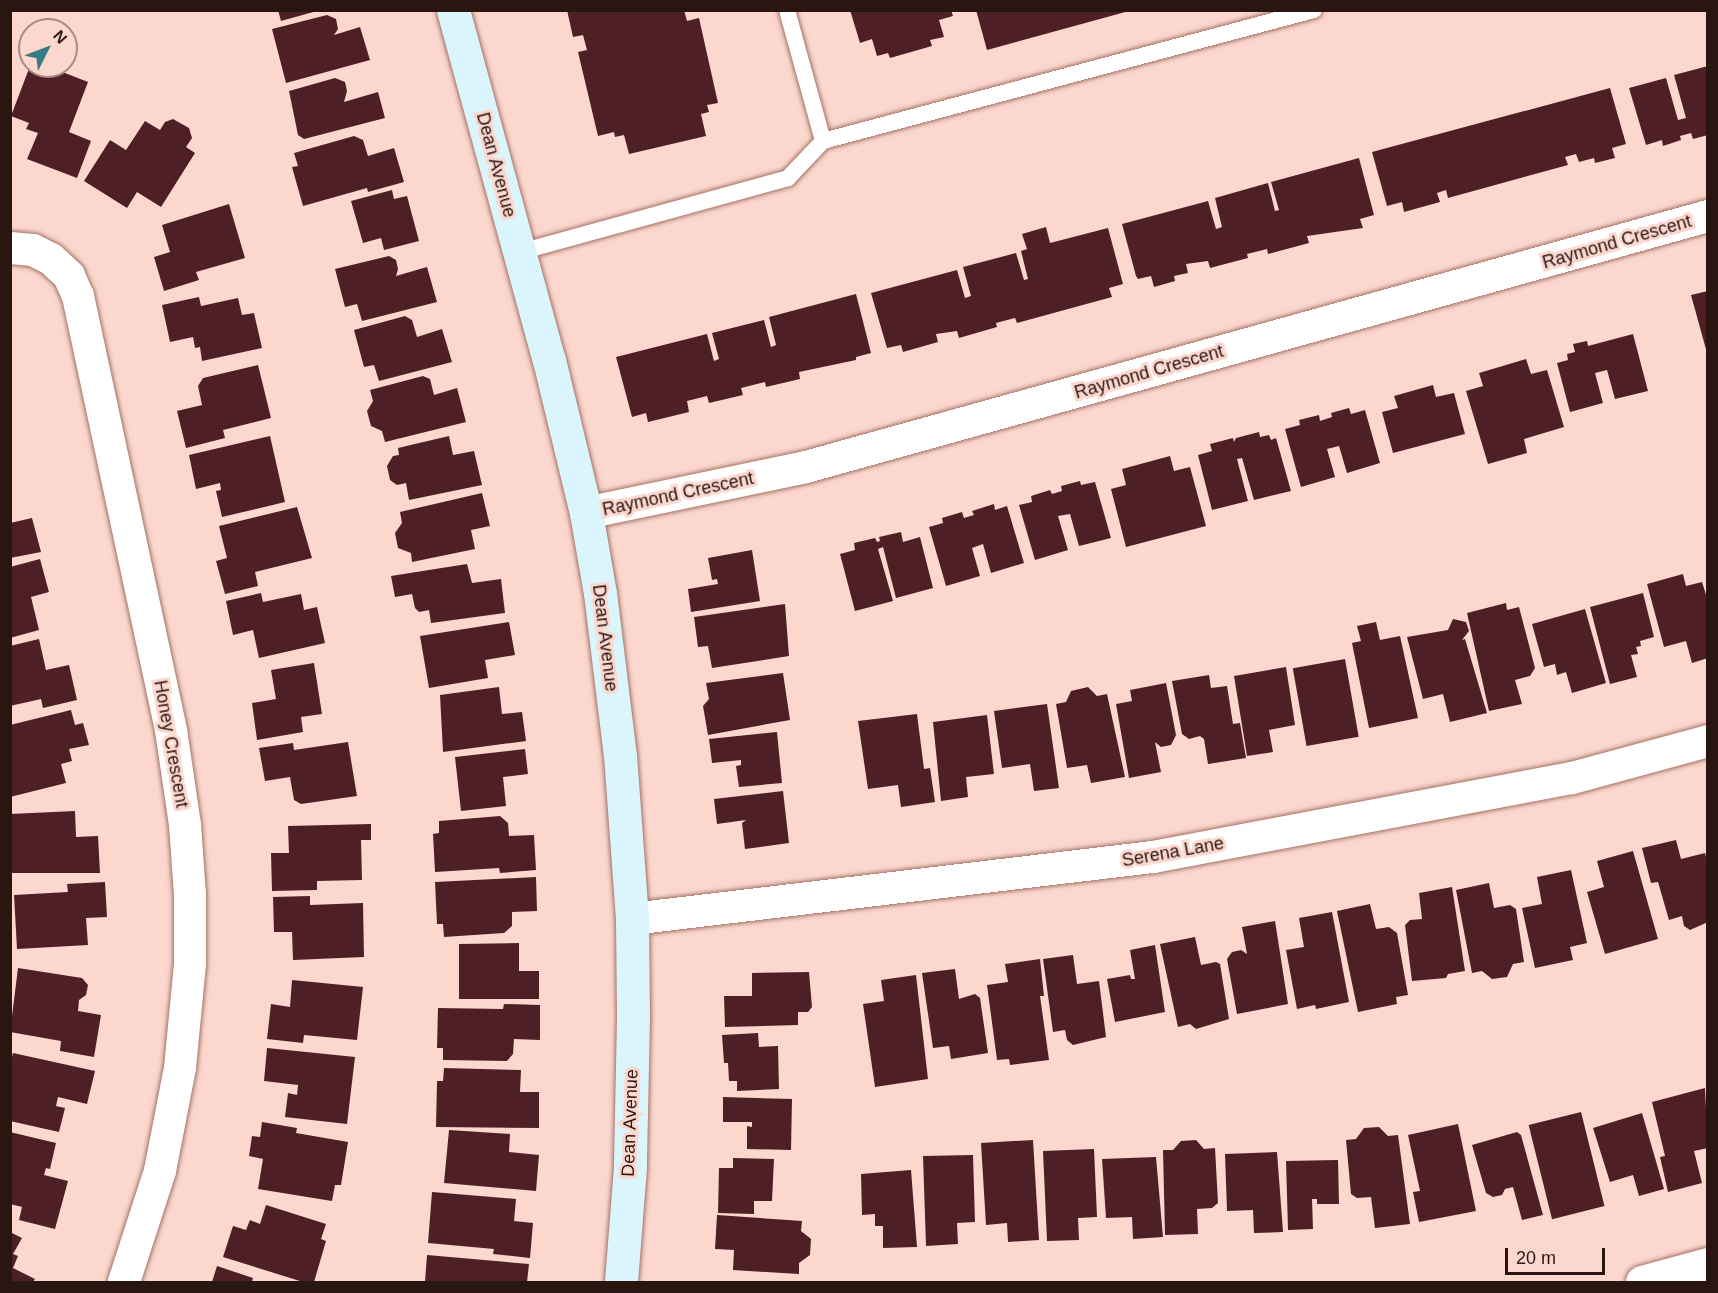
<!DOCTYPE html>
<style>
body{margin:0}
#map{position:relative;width:1718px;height:1293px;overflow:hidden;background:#fbd7ce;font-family:Helvetica,sans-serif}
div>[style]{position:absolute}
.building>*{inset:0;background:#4e2026;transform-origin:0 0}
.roads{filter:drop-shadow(0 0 2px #a57164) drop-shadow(0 0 2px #a57164)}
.lane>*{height:16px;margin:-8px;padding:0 8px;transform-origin:8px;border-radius:8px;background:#fff}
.street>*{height:32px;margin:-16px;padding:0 16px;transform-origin:16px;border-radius:16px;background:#fff}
.secondary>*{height:33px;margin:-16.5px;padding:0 16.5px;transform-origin:16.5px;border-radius:16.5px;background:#daf5fc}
span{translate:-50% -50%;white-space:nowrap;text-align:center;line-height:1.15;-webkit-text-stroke:6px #fbd7ce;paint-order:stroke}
.street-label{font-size:18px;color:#2a1611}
.frame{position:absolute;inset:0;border:12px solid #2a1611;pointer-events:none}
.north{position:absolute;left:18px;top:18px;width:60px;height:60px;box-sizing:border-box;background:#fbd7ce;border:2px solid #a78a82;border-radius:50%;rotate:48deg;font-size:16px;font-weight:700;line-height:24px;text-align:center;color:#2a1611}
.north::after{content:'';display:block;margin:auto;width:21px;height:27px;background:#377b8a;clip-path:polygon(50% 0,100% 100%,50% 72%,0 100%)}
.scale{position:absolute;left:1505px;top:1248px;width:100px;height:27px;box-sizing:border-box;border:3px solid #2a1611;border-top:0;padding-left:8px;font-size:18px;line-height:21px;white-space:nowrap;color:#2a1611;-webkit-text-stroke:4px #fbd7ce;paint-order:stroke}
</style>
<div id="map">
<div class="building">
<div style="clip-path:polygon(278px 10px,317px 10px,317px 11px,281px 21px)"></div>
<div style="clip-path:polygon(567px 10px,684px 10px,687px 21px,699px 18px,718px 103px,707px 105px,709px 112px,701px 114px,706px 136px,629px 154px,624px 135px,615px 137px,614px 132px,598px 136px,578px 52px,587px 50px,583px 35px,573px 37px)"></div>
<div style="clip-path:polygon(850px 10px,951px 10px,953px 16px,939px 20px,944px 37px,930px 40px,932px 46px,890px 58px,888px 53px,877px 56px,872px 39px,860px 43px)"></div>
<div style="clip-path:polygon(976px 10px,1129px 10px,1129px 11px,987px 50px)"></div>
<div style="clip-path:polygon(327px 15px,336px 19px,338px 29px,334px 35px,360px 27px,370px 60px,286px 83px,272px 29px)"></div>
<div style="clip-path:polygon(30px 66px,47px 66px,88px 82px,69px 132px,91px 141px,77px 178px,27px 159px,38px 133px,26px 129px,29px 123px,11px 116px)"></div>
<div style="clip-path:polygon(1708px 66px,1708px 135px,1693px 139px,1691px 133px,1680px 136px,1681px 140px,1663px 146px,1662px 140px,1646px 145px,1629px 88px,1666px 78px,1678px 120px,1686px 118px,1674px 75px)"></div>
<div style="clip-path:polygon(335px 78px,345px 82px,347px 91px,344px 102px,378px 92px,385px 118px,304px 139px,298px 135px,289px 91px)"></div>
<div style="clip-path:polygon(1610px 88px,1626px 144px,1612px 148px,1615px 158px,1595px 163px,1594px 158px,1579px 162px,1576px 154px,1565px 157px,1568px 165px,1448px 198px,1446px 190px,1437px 193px,1440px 202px,1404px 212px,1402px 202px,1387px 206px,1372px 152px)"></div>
<div style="clip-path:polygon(173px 119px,189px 128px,192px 138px,186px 147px,195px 153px,161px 207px,137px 192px,127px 208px,84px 181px,110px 140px,126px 150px,145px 121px,160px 130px,165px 122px)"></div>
<div style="clip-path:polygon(354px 136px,363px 140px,368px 156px,394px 148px,404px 182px,368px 192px,367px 188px,303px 206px,292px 167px,298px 166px,294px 153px)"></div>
<div style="clip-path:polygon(1359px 158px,1374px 215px,1360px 219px,1363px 228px,1307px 236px,1309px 243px,1268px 254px,1267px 249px,1247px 254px,1248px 258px,1210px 268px,1208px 261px,1186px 264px,1188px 273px,1174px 276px,1175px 281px,1154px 287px,1151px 276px,1138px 279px,1136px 276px,1122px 224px,1208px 201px,1216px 229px,1222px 227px,1215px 198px,1268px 183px,1275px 211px,1279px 210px,1271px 182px)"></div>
<div style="clip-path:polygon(392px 190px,394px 199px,407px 196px,419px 241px,384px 250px,381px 238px,363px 243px,351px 201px)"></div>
<div style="clip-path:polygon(229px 204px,245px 258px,196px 272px,199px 280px,164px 291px,154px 257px,170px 252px,162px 225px)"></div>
<div style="clip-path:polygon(1046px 227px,1050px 243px,1108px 228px,1123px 284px,1109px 288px,1112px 297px,1017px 323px,1015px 318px,996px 323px,997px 327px,959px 338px,957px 331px,936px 334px,938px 342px,903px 352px,901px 345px,887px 348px,871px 293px,957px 270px,965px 298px,971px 296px,963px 267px,1016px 253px,1024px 280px,1028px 279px,1021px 251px,1027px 249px,1022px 234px)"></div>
<div style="clip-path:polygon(389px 256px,396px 260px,398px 269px,396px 276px,427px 267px,437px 302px,362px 321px,357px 304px,345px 307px,335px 269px)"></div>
<div style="clip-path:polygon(1708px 291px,1708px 353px,1707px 353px,1691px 295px)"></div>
<div style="clip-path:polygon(856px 294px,871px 353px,856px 357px,856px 360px,799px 372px,800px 379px,766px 387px,765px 382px,741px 388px,743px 395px,709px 403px,707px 396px,687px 401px,689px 412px,648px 422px,646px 413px,632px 417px,616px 357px,707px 334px,714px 361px,719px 359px,712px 333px,764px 320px,771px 347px,776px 345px,769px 317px)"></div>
<div style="clip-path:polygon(199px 297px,201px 306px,238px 298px,242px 315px,254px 313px,262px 348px,202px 361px,200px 347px,195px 348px,193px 337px,170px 342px,162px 305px)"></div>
<div style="clip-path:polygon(405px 316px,412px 320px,417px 337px,442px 329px,452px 362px,379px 381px,374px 365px,364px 367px,354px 330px)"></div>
<div style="clip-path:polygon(1633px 334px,1648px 391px,1615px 399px,1607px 370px,1595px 373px,1603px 403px,1570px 412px,1557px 363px,1568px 360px,1567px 354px,1575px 352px,1573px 344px,1587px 341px,1588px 346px)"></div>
<div style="clip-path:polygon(1526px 359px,1531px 374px,1547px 370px,1564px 427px,1524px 439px,1527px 453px,1488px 464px,1466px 391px,1483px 386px,1479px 373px)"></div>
<div style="clip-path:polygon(258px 365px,271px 418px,223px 430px,225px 438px,186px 448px,177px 411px,202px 405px,198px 386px,203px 378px)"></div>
<div style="clip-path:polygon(423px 376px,430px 379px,434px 395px,457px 388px,466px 422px,385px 442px,382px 431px,371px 426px,367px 411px,373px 401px,370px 390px)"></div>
<div style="clip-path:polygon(1433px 385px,1436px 397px,1454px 393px,1465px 434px,1393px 453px,1382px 412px,1398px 408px,1394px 396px)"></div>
<div style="clip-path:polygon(1349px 408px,1351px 414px,1365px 410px,1380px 463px,1347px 473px,1339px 446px,1327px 449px,1335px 477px,1301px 487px,1285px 429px,1300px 425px,1299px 420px,1319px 415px,1320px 421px,1332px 417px,1331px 413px)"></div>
<div style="clip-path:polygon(1259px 432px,1260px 437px,1269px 435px,1271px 440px,1276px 438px,1291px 491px,1254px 500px,1242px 458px,1237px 459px,1248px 501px,1212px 510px,1198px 455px,1212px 451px,1210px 444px,1233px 438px,1234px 442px,1236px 438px)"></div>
<div style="clip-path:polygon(270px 436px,285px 502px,222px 517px,216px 491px,221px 490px,220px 483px,196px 489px,189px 455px)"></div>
<div style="clip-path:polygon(449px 436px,453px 455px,474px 451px,482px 485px,409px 500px,406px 483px,397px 485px,390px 480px,387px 466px,393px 456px,399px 455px,398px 448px)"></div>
<div style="clip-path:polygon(1170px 456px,1174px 471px,1190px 467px,1206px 526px,1126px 547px,1111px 489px,1126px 485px,1122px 469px)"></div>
<div style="clip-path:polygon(1080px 481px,1081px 485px,1095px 482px,1111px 538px,1079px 546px,1070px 514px,1058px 516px,1068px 550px,1035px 560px,1019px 505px,1032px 502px,1031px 496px,1050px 490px,1052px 494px,1062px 491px,1061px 486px)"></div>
<div style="clip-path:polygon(482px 493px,490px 526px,471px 530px,475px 549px,412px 562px,411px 553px,398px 548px,395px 533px,402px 523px,400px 512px)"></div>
<div style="clip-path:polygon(994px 504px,995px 510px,1007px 506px,1024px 563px,991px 573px,983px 544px,972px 548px,980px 576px,946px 586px,929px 527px,943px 523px,942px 518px,962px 512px,964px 518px,974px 515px,972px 511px)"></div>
<div style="clip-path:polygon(297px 507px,312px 558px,255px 572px,258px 586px,225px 594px,216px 561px,227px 558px,219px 526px)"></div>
<div style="clip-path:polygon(32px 518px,41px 552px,10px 558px,10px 523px)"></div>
<div style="clip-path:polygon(901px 532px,903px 542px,920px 537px,933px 588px,896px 598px,883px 547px,878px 549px,893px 601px,855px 611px,840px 554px,855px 550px,854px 543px,875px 538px,877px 542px,880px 541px,879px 537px)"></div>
<div style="clip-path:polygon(752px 550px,760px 601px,691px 612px,688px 589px,718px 584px,717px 579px,712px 580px,708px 558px)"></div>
<div style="clip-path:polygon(40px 559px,49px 592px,31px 597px,39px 630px,10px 638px,10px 567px)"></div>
<div style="clip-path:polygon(467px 564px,472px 583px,501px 579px,505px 613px,431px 623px,429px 610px,419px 612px,415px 608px,412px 594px,395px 597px,391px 576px)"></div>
<div style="clip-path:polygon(1683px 574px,1686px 586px,1702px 582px,1708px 601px,1708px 658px,1692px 663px,1686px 641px,1664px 647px,1647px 584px)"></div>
<div style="clip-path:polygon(261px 593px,263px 602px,301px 594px,304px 610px,317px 607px,325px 643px,259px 658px,253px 630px,233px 635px,226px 601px)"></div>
<div style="clip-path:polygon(1643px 593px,1654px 637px,1640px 641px,1641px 646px,1636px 647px,1638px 654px,1631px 655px,1637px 677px,1610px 684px,1590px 607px)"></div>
<div style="clip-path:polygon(1506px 603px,1507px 610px,1519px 607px,1535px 668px,1530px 676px,1515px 680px,1522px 704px,1489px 711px,1467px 613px)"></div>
<div style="clip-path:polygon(785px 604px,789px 656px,712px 668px,708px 646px,698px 647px,694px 617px)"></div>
<div style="clip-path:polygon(1585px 609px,1606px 683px,1572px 693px,1566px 672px,1557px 675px,1555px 664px,1544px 667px,1532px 624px)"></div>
<div style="clip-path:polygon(1453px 619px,1466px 622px,1469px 631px,1462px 640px,1465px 639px,1487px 713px,1450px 722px,1443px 694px,1423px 699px,1407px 637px,1448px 630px)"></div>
<div style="clip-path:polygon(509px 622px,515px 655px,485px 660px,488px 678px,429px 688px,420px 636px)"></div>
<div style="clip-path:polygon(1376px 622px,1380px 640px,1400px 636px,1418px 718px,1369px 728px,1352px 643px,1361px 641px,1357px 626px)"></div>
<div style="clip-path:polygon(39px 639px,46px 670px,69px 665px,77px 700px,43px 708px,41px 699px,10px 706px,10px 646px)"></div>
<div style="left:1345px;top:659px;width:79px;height:53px;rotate:80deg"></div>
<div style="clip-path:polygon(314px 663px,322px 714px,301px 717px,303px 732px,257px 740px,252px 703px,276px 699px,271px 670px)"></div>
<div style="clip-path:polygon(1286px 667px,1295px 725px,1269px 730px,1273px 752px,1247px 756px,1234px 676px)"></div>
<div style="clip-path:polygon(783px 673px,790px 720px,708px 735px,703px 706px,709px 699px,706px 683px)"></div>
<div style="clip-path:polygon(1209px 675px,1211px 688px,1227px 686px,1233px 724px,1240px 723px,1246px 758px,1208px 764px,1204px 739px,1200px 736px,1189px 739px,1182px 734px,1172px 681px)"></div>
<div style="clip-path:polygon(1166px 683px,1176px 735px,1171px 745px,1161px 747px,1155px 742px,1161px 772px,1129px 778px,1116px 704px,1132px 701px,1130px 690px)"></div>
<div style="clip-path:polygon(499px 687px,502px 714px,522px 712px,526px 741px,443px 752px,440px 695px)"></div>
<div style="clip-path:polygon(1088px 687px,1097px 696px,1107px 694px,1125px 777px,1091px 783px,1087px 765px,1067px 768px,1056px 704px,1066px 702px,1071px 691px)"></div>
<div style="clip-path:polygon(1047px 704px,1059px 788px,1034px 791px,1030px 764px,1002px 768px,994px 711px)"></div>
<div style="clip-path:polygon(71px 710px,75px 725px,83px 723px,89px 745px,69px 749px,72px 761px,61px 764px,66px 783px,10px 797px,10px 725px)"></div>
<div style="clip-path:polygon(917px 714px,924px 769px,930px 768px,935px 802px,901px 807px,898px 785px,868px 789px,858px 721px)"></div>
<div style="clip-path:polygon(987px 715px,994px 774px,966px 777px,968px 797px,941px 801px,933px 722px)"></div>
<div style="clip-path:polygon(777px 732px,782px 783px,739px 787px,736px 766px,741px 765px,741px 760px,712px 763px,709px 739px)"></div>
<div style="clip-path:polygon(348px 742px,357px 796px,301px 804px,294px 800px,290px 777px,265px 781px,259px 748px,293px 743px,294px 750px)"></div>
<div style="clip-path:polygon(525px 749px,528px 774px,503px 777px,506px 806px,461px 811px,455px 757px)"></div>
<div style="clip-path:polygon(783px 791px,789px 843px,745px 849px,742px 823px,746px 820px,717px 824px,714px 799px)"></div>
<div style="clip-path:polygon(75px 811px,76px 837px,98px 836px,100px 873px,10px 873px,10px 814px)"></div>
<div style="clip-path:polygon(500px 816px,508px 823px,509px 836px,534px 835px,536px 870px,500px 873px,499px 868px,435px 872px,433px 834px,439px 833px,439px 821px)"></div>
<div style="clip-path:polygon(371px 824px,371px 840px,361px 840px,362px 880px,317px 881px,317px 890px,272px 891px,271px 853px,289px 853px,288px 826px)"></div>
<div style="clip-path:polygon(1676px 840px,1681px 859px,1705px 853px,1708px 864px,1708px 922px,1690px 930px,1684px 926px,1682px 916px,1669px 920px,1658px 882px,1651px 883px,1642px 848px)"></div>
<div style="clip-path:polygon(1633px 851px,1658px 939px,1605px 954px,1587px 892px,1604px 887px,1597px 861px)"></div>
<div style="clip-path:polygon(1571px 870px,1587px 943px,1570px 947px,1573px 960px,1535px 968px,1522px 908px,1542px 904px,1537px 877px)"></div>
<div style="clip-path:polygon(536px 877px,537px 911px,512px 912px,512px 926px,504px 933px,444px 937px,443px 924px,437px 924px,435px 882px)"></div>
<div style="clip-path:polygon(105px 882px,107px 917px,86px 918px,88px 945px,17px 949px,14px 895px,68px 892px,67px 884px)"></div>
<div style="clip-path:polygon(1489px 883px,1494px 908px,1510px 905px,1516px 909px,1524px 962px,1513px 964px,1507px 977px,1492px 979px,1482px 971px,1472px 973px,1456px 890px)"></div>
<div style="clip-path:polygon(1452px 887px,1465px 971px,1448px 974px,1446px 978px,1412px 981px,1405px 925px,1410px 920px,1422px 919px,1419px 893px)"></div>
<div style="clip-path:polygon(310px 896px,310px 905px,363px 903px,364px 957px,293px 960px,292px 932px,274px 932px,273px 897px)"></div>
<div style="clip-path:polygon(1370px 904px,1376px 929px,1389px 927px,1397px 933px,1408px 995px,1396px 997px,1397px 1004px,1358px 1012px,1337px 911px)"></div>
<div style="clip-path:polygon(1332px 912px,1349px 1002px,1316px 1009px,1315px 1005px,1297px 1009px,1286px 950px,1304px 947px,1299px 918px)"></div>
<div style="clip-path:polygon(1275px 921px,1288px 1004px,1237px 1014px,1227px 959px,1232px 952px,1241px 950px,1247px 954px,1242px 927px)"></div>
<div style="clip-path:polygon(1195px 937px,1201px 965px,1216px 962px,1220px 964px,1229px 1019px,1196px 1029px,1190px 1024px,1178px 1027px,1160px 944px)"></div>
<div style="clip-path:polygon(519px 943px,519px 971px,539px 971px,539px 999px,459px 999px,459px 944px)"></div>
<div style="clip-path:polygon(1155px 945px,1165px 1012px,1115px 1022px,1107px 979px,1130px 975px,1131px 979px,1135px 979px,1130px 950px)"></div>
<div style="clip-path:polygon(1073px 955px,1077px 984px,1099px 981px,1106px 1037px,1073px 1045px,1067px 1040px,1065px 1030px,1053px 1032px,1043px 959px)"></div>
<div style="clip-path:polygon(1040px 959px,1044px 996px,1040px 996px,1049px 1060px,1010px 1065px,1009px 1059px,997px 1060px,987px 985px,1008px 982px,1005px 964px)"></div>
<div style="clip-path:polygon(18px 968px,82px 978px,88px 985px,86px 995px,79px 1000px,78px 1011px,101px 1015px,94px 1057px,60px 1051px,61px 1041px,10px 1032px)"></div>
<div style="clip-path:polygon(955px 969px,959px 999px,975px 994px,980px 998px,988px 1053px,951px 1059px,949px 1046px,933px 1048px,922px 973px)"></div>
<div style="clip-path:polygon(809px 972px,812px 1007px,808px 1012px,798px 1012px,798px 1025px,725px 1027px,724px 996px,752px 996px,752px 973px)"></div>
<div style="clip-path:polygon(916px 975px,928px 1079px,875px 1087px,863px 1004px,884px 1001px,881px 980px)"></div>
<div style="clip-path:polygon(292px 980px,363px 987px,357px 1040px,304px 1035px,303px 1043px,267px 1039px,271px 1004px,290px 1007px)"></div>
<div style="clip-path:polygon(504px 1004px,540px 1005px,540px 1040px,514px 1039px,513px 1054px,507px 1061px,443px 1060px,443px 1048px,437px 1048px,438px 1008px,503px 1009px)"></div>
<div style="clip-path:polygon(758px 1033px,759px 1047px,778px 1046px,779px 1089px,737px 1091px,737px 1081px,729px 1081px,728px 1063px,724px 1063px,722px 1035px)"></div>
<div style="clip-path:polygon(267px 1048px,355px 1057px,347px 1124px,285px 1117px,288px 1093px,297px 1095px,298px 1085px,264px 1081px)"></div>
<div style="clip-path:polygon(13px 1053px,95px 1071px,87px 1104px,58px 1097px,56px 1106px,65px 1108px,59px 1132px,10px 1121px,10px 1065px)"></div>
<div style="clip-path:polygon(444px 1068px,521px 1070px,520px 1092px,539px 1092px,539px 1128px,436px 1127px,437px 1081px,443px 1081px)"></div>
<div style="clip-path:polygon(1705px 1088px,1708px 1148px,1694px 1151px,1702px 1183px,1668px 1192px,1660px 1157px,1665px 1156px,1652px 1102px)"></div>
<div style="clip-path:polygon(723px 1097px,792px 1099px,791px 1150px,747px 1149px,747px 1126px,752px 1127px,752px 1122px,723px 1122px)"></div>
<div style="left:1581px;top:1112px;width:97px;height:54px;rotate:76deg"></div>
<div style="clip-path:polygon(1642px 1113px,1664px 1189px,1639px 1196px,1633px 1175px,1610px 1182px,1593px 1128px)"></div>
<div style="clip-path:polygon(262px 1122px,297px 1128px,296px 1133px,348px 1142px,341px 1185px,335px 1185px,332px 1201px,258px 1189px,263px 1159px,249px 1156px,252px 1136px,260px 1137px)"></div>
<div style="clip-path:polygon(1458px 1124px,1476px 1211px,1419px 1222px,1413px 1192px,1420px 1191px,1408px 1135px)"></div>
<div style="clip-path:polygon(1379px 1127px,1388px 1136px,1398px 1135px,1410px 1224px,1375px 1228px,1371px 1197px,1357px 1198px,1351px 1194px,1346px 1140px,1356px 1139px,1364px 1128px)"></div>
<div style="clip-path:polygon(449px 1130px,510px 1134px,509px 1152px,539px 1155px,536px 1191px,444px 1183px)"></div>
<div style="clip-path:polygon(10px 1132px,56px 1143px,50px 1169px,46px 1168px,44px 1175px,68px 1181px,55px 1229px,19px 1220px,22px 1207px,10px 1204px)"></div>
<div style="clip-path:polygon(1517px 1132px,1521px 1135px,1543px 1215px,1522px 1220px,1513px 1187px,1505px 1189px,1502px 1195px,1493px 1197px,1486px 1193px,1472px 1145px)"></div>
<div style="clip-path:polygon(1033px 1140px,1039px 1240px,1008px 1242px,1007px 1223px,986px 1225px,981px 1143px)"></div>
<div style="clip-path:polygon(1196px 1140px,1204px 1149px,1215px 1148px,1218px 1203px,1212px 1208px,1197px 1209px,1198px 1234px,1165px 1235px,1163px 1150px,1173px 1150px,1181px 1141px)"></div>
<div style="clip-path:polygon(1094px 1149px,1097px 1217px,1078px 1218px,1079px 1240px,1047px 1241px,1043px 1151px)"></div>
<div style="clip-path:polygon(1277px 1152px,1283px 1232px,1254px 1233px,1253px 1210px,1227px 1211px,1225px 1154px)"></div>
<div style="clip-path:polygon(973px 1155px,975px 1222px,957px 1223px,958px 1244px,926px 1246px,923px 1156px)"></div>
<div style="clip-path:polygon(1156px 1157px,1163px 1237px,1133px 1239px,1132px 1217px,1106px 1218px,1102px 1159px)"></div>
<div style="clip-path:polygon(733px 1158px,774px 1159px,772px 1201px,754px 1201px,754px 1214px,718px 1213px,719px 1168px,733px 1168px)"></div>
<div style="clip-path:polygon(1338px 1160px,1339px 1204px,1317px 1204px,1317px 1199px,1312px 1199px,1313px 1229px,1288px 1230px,1286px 1161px)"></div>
<div style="clip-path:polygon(911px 1170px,917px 1247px,883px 1248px,883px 1226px,875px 1226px,875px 1214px,862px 1215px,861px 1174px)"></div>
<div style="clip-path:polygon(432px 1192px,516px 1199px,514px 1221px,533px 1223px,530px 1258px,493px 1254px,494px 1249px,428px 1243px)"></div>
<div style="clip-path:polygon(266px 1205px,326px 1224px,321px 1239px,326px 1241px,314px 1282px,303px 1282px,223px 1257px,233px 1226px,246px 1230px,250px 1220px,260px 1224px)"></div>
<div style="clip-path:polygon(717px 1215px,802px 1221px,801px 1231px,811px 1239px,810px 1255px,799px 1263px,799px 1274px,733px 1270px,734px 1250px,715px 1249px)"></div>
<div style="clip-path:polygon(10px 1232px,22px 1238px,13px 1254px,18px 1256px,13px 1268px,35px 1279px,33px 1282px,10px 1282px)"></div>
<div style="clip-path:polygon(427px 1255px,529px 1264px,527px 1282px,425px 1282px)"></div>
<div style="clip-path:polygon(217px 1266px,253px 1278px,252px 1282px,212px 1282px)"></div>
</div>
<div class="roads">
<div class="lane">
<div style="left:787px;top:10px;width:136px;rotate:74.6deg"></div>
<div style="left:520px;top:252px;width:278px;rotate:-15.4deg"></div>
<div style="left:788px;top:178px;width:51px;rotate:-46.6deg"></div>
<div style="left:823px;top:141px;width:508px;rotate:-14.94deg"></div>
</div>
<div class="street">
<div style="left:10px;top:248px;width:23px;rotate:5deg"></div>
<div style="left:33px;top:250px;width:20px;rotate:27deg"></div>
<div style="left:51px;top:259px;width:25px;rotate:43deg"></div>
<div style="left:69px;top:276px;width:22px;rotate:66deg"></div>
<div style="left:78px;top:296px;width:444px;rotate:77.9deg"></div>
<div style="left:171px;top:730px;width:96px;rotate:81.6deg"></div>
<div style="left:185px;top:825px;width:69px;rotate:85.9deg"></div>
<div style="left:190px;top:894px;width:70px;rotate:90deg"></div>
<div style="left:190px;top:964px;width:104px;rotate:95.5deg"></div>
<div style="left:180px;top:1068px;width:105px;rotate:101deg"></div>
<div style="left:160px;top:1171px;width:117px;rotate:108deg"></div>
<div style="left:586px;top:513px;width:225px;rotate:-11.8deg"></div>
<div style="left:806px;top:467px;width:936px;rotate:-15.55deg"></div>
<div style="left:632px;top:919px;width:525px;rotate:-6.79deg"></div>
<div style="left:1153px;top:857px;width:426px;rotate:-10.7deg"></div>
<div style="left:1572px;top:778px;width:141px;rotate:-15.2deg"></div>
<div style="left:1642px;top:1282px;width:68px;rotate:-15.3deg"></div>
</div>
<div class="secondary">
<div style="left:453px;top:10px;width:363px;rotate:74.7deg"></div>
<div style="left:549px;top:360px;width:157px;rotate:76.4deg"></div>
<div style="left:586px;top:513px;width:81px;rotate:80.1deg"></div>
<div style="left:600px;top:593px;width:163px;rotate:83deg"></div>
<div style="left:620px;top:755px;width:164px;rotate:85.8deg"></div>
<div style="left:632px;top:919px;width:99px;rotate:89.4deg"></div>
<div style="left:633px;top:1018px;width:149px;rotate:91.2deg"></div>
<div style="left:630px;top:1167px;width:115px;rotate:94.5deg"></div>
</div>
</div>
<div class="street-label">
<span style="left:496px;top:165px;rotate:75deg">Dean Avenue</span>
<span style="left:1617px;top:242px;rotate:-16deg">Raymond Crescent</span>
<span style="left:1149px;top:372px;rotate:-16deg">Raymond Crescent</span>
<span style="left:678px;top:494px;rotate:-12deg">Raymond Crescent</span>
<span style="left:605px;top:638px;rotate:83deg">Dean Avenue</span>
<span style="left:171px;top:744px;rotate:80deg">Honey Crescent</span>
<span style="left:1173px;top:852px;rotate:-10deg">Serena Lane</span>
<span style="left:630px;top:1123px;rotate:-88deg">Dean Avenue</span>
</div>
<div class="frame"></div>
<div class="north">N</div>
<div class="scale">20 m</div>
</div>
